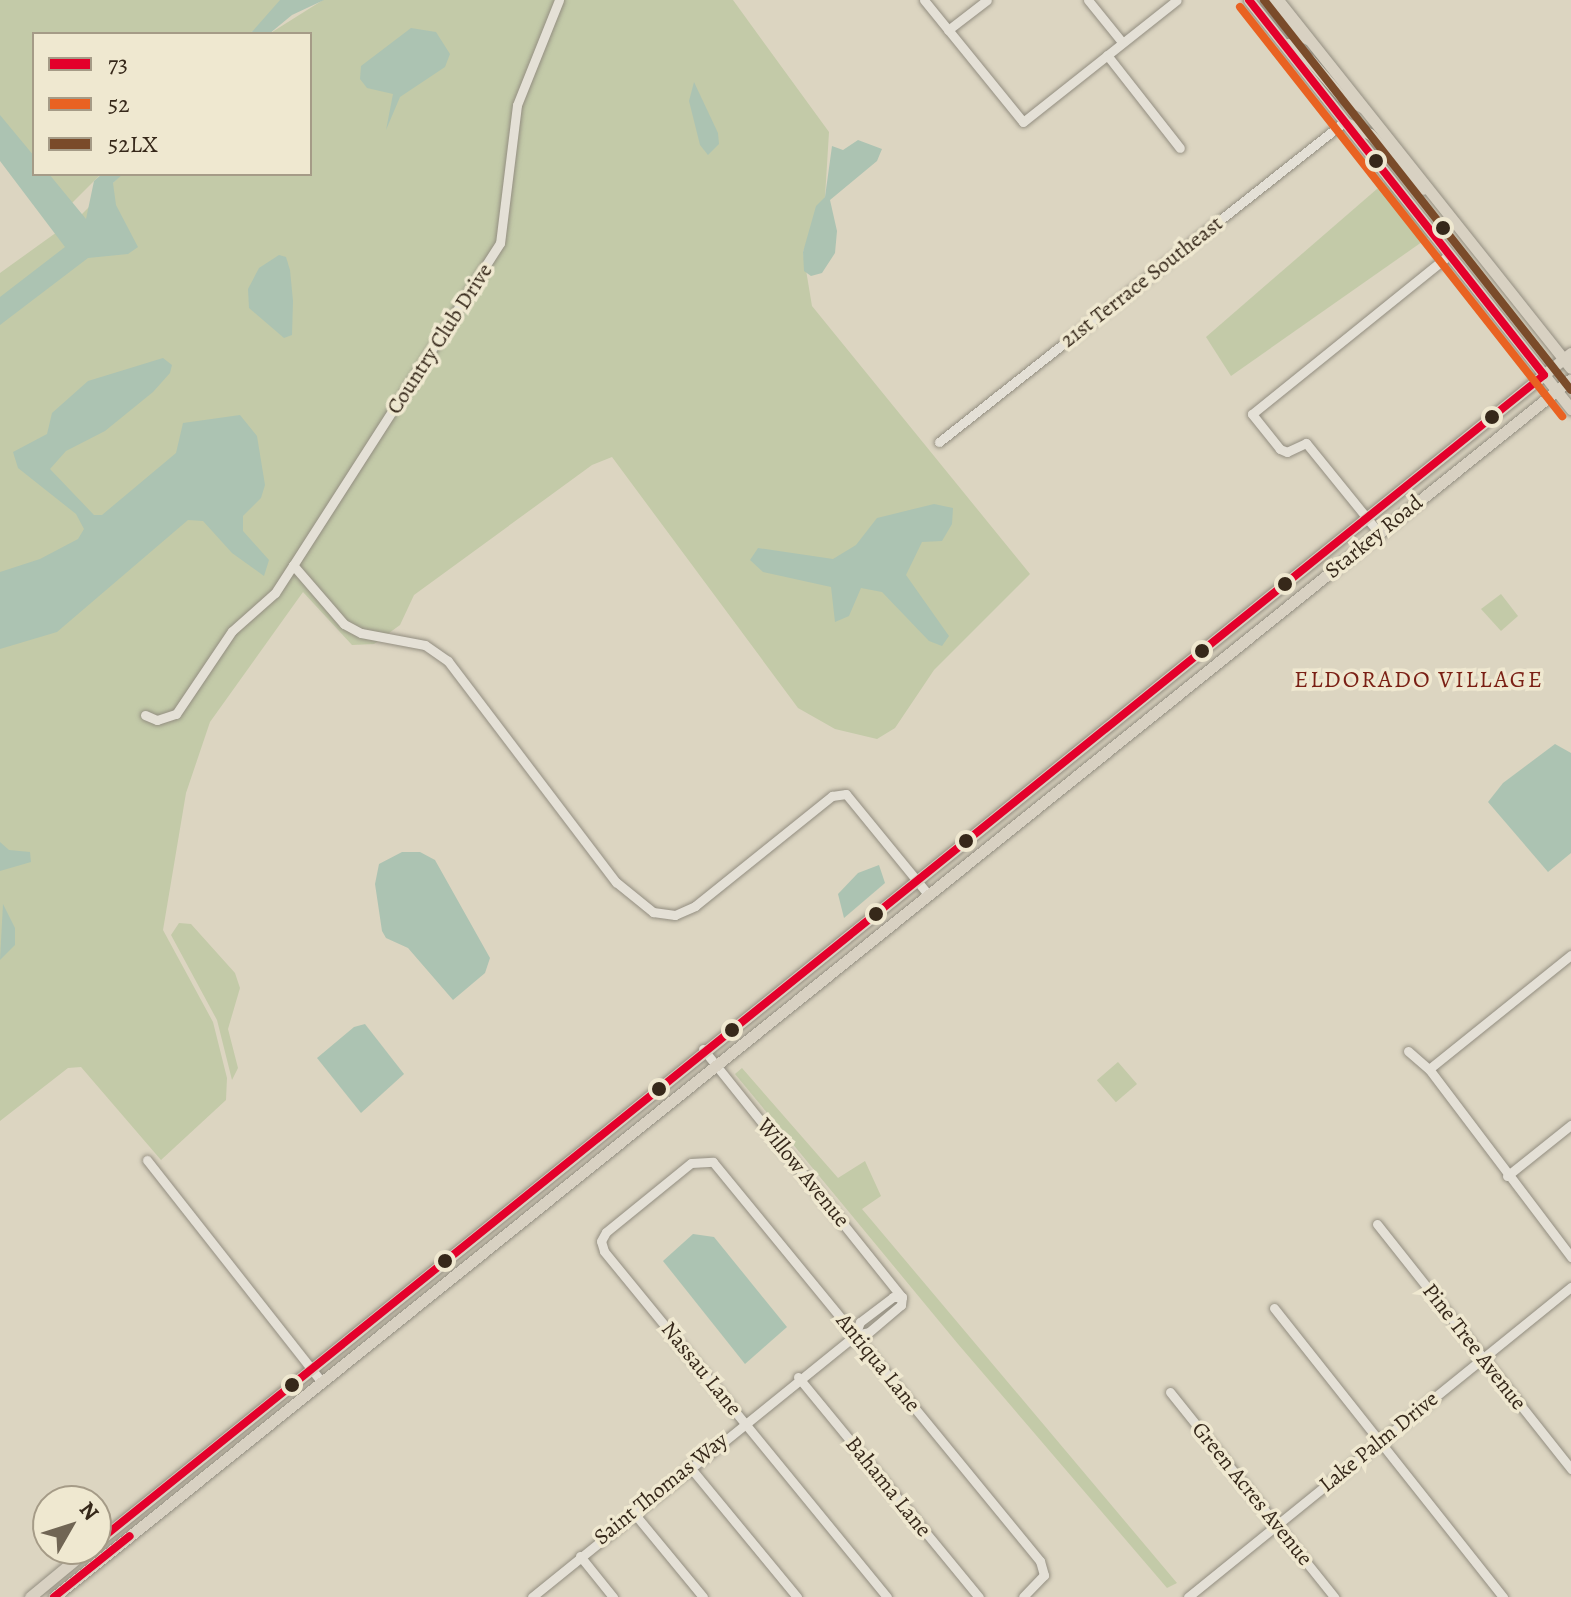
<!DOCTYPE html>
<style>
body{margin:0}
#map{position:relative;width:1571px;height:1597px;overflow:hidden;background:#dcd5c1;font-family:Alegreya,serif}
div>[style]{position:absolute}
.green>*{inset:0;background:#c3caa8;transform-origin:0 0}
.water>*{inset:0;background:#acc3b2}
.roads{filter:drop-shadow(0 0 2px #938e81) drop-shadow(0 0 2px #938e81)}
.minor>*{height:9px;margin:-4.5px;padding:0 4.5px;transform-origin:4.5px;border-radius:4.5px;background:#e4e0d6}
.major>*{height:11px;margin:-5.5px;padding:0 5.5px;transform-origin:5.5px;border-radius:5.5px;background:#d8d1c2}
.bus-1>*{height:8px;margin:-4px;padding:0 4px;transform-origin:4px;border-radius:4px;background:#e4002b}
.bus-2>*{height:8px;margin:-4px;padding:0 4px;transform-origin:4px;border-radius:4px;background:#e96222}
.bus-3>*{height:8px;margin:-4px;padding:0 4px;transform-origin:4px;border-radius:4px;background:#7a4b2a}
.dots>*{width:22px;height:22px;translate:-50% -50%;box-sizing:border-box;border:4px solid #efe8d0;border-radius:50%}
span{translate:-50% -50%;white-space:nowrap;text-align:center;line-height:1.15;-webkit-text-stroke:7px #efe8d0;paint-order:stroke}
.street-label{font-size:22px;color:#36281a}
.neighbourhood-label{font-size:24px;color:#7a1f14;letter-spacing:2px}
.legend{position:absolute;left:32px;top:32px;width:280px;height:144px;box-sizing:border-box;background:#efe8d0;border:2px solid #a59b87;margin:0;padding:10px 14px;list-style:none;font-size:24px;color:#36281a}
.legend li{display:flex;align-items:center;gap:16px;height:40px}
.legend b{width:40px;border:2px solid #a59b87}
.north{position:absolute;left:32px;top:1485px;width:80px;height:80px;box-sizing:border-box;background:#efe8d0;border:2px solid #a59b87;border-radius:50%;rotate:51deg;font-size:22px;font-weight:700;line-height:32px;text-align:center;color:#36281a}
.north::after{content:'';display:block;margin:auto;width:28px;height:36px;background:#706554;clip-path:polygon(50% 0,100% 100%,50% 72%,0 100%)}
</style>
<div id="map">
<div class="green">
<div style="clip-path:polygon(0 0,292px 0,249px 34px,34px 34px,34px 158px,0 118px)"></div>
<div style="clip-path:polygon(323px 0,733px 0,829px 132px,825px 197px,803px 252px,812px 306px,1030px 574px,934px 670px,895px 728px,877px 739px,835px 729px,798px 708px,612px 457px,592px 465px,414px 595px,400px 625px,374px 644px,352px 645px,303px 592px,210px 722px,186px 793px,163px 930px,213px 1022px,227px 1078px,226px 1100px,161px 1160px,81px 1067px,68px 1068px,0 1121px,0 273px,82px 214px,122px 174px,310px 174px,310px 34px,269px 34px)"></div>
<div style="clip-path:polygon(47px 174px,101px 174px,71px 204px)"></div>
<div style="clip-path:polygon(1385px 182px,1429px 237px,1231px 376px,1206px 337px)"></div>
<div style="clip-path:polygon(1501px 594px,1518px 616px,1501px 631px,1481px 609px)"></div>
<div style="clip-path:polygon(179px 923px,191px 924px,235px 973px,240px 988px,228px 1029px,238px 1068px,232px 1080px,217px 1020px,171px 935px)"></div>
<div style="left:1118px;top:1062px;width:29px;height:28px;rotate:49deg"></div>
<div style="clip-path:polygon(742px 1068px,838px 1178px,865px 1161px,881px 1196px,862px 1209px,1177px 1583px,1167px 1588px,958px 1344px,735px 1074px)"></div>
</div>
<div class="water">
<div style="clip-path:polygon(280px 0,324px 0,292px 15px,269px 34px,250px 34px)"></div>
<div style="clip-path:polygon(411px 28px,436px 32px,450px 54px,445px 67px,400px 97px,386px 130px,393px 94px,367px 88px,360px 79px,361px 66px)"></div>
<div style="clip-path:polygon(694px 82px,718px 133px,719px 144px,708px 155px,700px 145px,689px 101px)"></div>
<div style="clip-path:polygon(0 115px,34px 156px,34px 174px,49px 174px,86px 219px,94px 181px,102px 174px,123px 174px,113px 183px,116px 205px,138px 247px,128px 254px,88px 258px,0 325px,0 297px,65px 247px,0 161px)"></div>
<div style="clip-path:polygon(858px 140px,882px 149px,877px 161px,830px 200px,837px 231px,835px 253px,822px 273px,811px 276px,804px 271px,803px 252px,816px 206px,825px 197px,832px 146px,843px 150px)"></div>
<div style="clip-path:polygon(279px 255px,286px 257px,290px 270px,293px 301px,292px 335px,284px 338px,249px 308px,248px 289px,259px 268px)"></div>
<div style="clip-path:polygon(163px 358px,172px 365px,170px 373px,153px 392px,105px 431px,66px 451px,50px 469px,94px 515px,102px 515px,176px 453px,183px 423px,240px 415px,257px 436px,265px 485px,261px 498px,243px 516px,243px 531px,269px 560px,264px 576px,232px 553px,203px 521px,188px 520px,57px 632px,0 649px,0 572px,40px 559px,78px 539px,84px 529px,76px 514px,18px 468px,13px 452px,47px 434px,52px 413px,88px 381px)"></div>
<div style="clip-path:polygon(934px 504px,953px 508px,952px 524px,942px 541px,922px 542px,906px 575px,949px 636px,942px 646px,929px 641px,882px 592px,861px 588px,849px 616px,835px 622px,831px 587px,763px 572px,750px 560px,758px 548px,833px 559px,856px 545px,877px 518px)"></div>
<div style="clip-path:polygon(1555px 744px,1571px 753px,1571px 853px,1548px 872px,1488px 802px,1503px 783px)"></div>
<div style="clip-path:polygon(0 842px,9px 850px,30px 852px,31px 862px,0 871px)"></div>
<div style="clip-path:polygon(402px 852px,420px 852px,435px 860px,490px 958px,485px 973px,453px 1000px,408px 948px,386px 938px,382px 931px,375px 884px,379px 864px)"></div>
<div style="clip-path:polygon(879px 865px,885px 883px,844px 918px,838px 894px,858px 873px)"></div>
<div style="clip-path:polygon(3px 904px,15px 928px,15px 945px,0 960px)"></div>
<div style="clip-path:polygon(365px 1024px,404px 1074px,361px 1113px,317px 1058px,354px 1027px)"></div>
<div style="clip-path:polygon(693px 1234px,714px 1237px,787px 1327px,745px 1364px,663px 1261px)"></div>
</div>
<div class="roads">
<div class="minor">
<div style="left:559px;top:0;width:113px;rotate:111.8deg"></div>
<div style="left:517px;top:105px;width:139px;rotate:97deg"></div>
<div style="left:500px;top:243px;width:383px;rotate:122.7deg"></div>
<div style="left:293px;top:565px;width:78px;rotate:49.2deg"></div>
<div style="left:344px;top:624px;width:19px;rotate:28deg"></div>
<div style="left:361px;top:633px;width:65px;rotate:10.6deg"></div>
<div style="left:425px;top:645px;width:28px;rotate:35deg"></div>
<div style="left:448px;top:661px;width:278px;rotate:52.8deg"></div>
<div style="left:616px;top:882px;width:48px;rotate:39deg"></div>
<div style="left:653px;top:912px;width:22px;rotate:8deg"></div>
<div style="left:675px;top:915px;width:22px;rotate:-24deg"></div>
<div style="left:695px;top:906px;width:176px;rotate:-38.8deg"></div>
<div style="left:832px;top:796px;width:14px;rotate:-8deg"></div>
<div style="left:846px;top:794px;width:128px;rotate:50.7deg"></div>
<div style="left:924px;top:0;width:157px;rotate:50.9deg"></div>
<div style="left:1023px;top:122px;width:196px;rotate:-38.4deg"></div>
<div style="left:1088px;top:0;width:54px;rotate:51deg"></div>
<div style="left:948px;top:30px;width:49px;rotate:-37.6deg"></div>
<div style="left:1107px;top:55px;width:118px;rotate:51.9deg"></div>
<div style="left:939px;top:442px;width:516px;rotate:-38.31deg"></div>
<div style="left:1379px;top:533px;width:116px;rotate:-129deg"></div>
<div style="left:1306px;top:443px;width:21px;rotate:155deg"></div>
<div style="left:1287px;top:452px;width:8px;rotate:-157deg"></div>
<div style="left:1280px;top:449px;width:45px;rotate:-128.7deg"></div>
<div style="left:1252px;top:414px;width:253px;rotate:-38.9deg"></div>
<div style="left:145px;top:715px;width:13px;rotate:23deg"></div>
<div style="left:157px;top:720px;width:20px;rotate:-18deg"></div>
<div style="left:176px;top:714px;width:100px;rotate:-56deg"></div>
<div style="left:232px;top:631px;width:57px;rotate:-41.5deg"></div>
<div style="left:275px;top:593px;width:33px;rotate:-57deg"></div>
<div style="left:703px;top:1049px;width:318px;rotate:51.3deg"></div>
<div style="left:1408px;top:1051px;width:28px;rotate:41deg"></div>
<div style="left:1429px;top:1069px;width:236px;rotate:52.9deg"></div>
<div style="left:1429px;top:1069px;width:182px;rotate:-38.8deg"></div>
<div style="left:147px;top:1160px;width:281px;rotate:51.8deg"></div>
<div style="left:1507px;top:1176px;width:82px;rotate:-38.6deg"></div>
<div style="left:1377px;top:1224px;width:313px;rotate:51.6deg"></div>
<div style="left:1274px;top:1308px;width:369px;rotate:51.6deg"></div>
<div style="left:855px;top:1335px;width:14px;rotate:-12deg"></div>
<div style="left:869px;top:1332px;width:42px;rotate:-40.2deg"></div>
<div style="left:901px;top:1305px;width:8px;rotate:-83deg"></div>
<div style="left:798px;top:1377px;width:285px;rotate:50.6deg"></div>
<div style="left:1170px;top:1392px;width:263px;rotate:51.3deg"></div>
<div style="left:689px;top:1466px;width:170px;rotate:50.5deg"></div>
<div style="left:633px;top:1512px;width:110px;rotate:50.5deg"></div>
<div style="left:580px;top:1556px;width:53px;rotate:51.2deg"></div>
<div style="left:532px;top:1597px;width:416px;rotate:-39deg"></div>
<div style="left:855px;top:1335px;width:14px;rotate:-69deg"></div>
<div style="left:860px;top:1322px;width:41px;rotate:-37.1deg"></div>
<div style="left:893px;top:1297px;width:9px"></div>
<div style="left:887px;top:1597px;width:447px;rotate:-129.3deg"></div>
<div style="left:604px;top:1251px;width:10px;rotate:-107deg"></div>
<div style="left:601px;top:1241px;width:10px;rotate:-61deg"></div>
<div style="left:606px;top:1232px;width:109px;rotate:-39.1deg"></div>
<div style="left:691px;top:1163px;width:22px;rotate:-3deg"></div>
<div style="left:713px;top:1162px;width:516px;rotate:50.66deg"></div>
<div style="left:1040px;top:1561px;width:15px;rotate:74deg"></div>
<div style="left:1044px;top:1575px;width:30px;rotate:134deg"></div>
<div style="left:1188px;top:1597px;width:493px;rotate:-39deg"></div>
</div>
<div class="major">
<div style="left:1249px;top:0;width:521px;rotate:51.79deg"></div>
<div style="left:1266px;top:0;width:38px;rotate:51deg"></div>
<div style="left:1290px;top:30px;width:20px;rotate:27deg"></div>
<div style="left:1278px;top:0;width:470px;rotate:51.5deg"></div>
<div style="left:1288px;top:44px;width:26px;rotate:36deg"></div>
<div style="left:1309px;top:59px;width:49px;rotate:49.1deg"></div>
<div style="left:1341px;top:96px;width:24px;rotate:28deg"></div>
<div style="left:1344px;top:122px;width:29px;rotate:25deg"></div>
<div style="left:1370px;top:134px;width:76px;rotate:46.1deg"></div>
<div style="left:96px;top:1543px;width:1895px;rotate:-38.9deg"></div>
<div style="left:30px;top:1597px;width:75px;rotate:-39.6deg"></div>
<div style="left:54px;top:1597px;width:1945px;rotate:-38.76deg"></div>
</div>
</div>
<div class="bus-1">
<div style="left:96px;top:1543px;width:1860px;rotate:-38.89deg"></div>
<div style="left:1544px;top:375px;width:477px;rotate:-128.2deg"></div>
<div style="left:54px;top:1597px;width:97px;rotate:-38.8deg"></div>
</div>
<div class="bus-2">
<div style="left:1240px;top:7px;width:521px;rotate:51.79deg"></div>
</div>
<div class="bus-3">
<div style="left:1264px;top:0;width:496px;rotate:51.8deg"></div>
</div>
<div class="dots">
<div style="left:1376px;top:161px;background:#36281a"></div>
<div style="left:1443px;top:228px;background:#36281a"></div>
<div style="left:1492px;top:417px;background:#36281a"></div>
<div style="left:1285px;top:584px;background:#36281a"></div>
<div style="left:1202px;top:651px;background:#36281a"></div>
<div style="left:966px;top:841px;background:#36281a"></div>
<div style="left:876px;top:914px;background:#36281a"></div>
<div style="left:732px;top:1030px;background:#36281a"></div>
<div style="left:659px;top:1089px;background:#36281a"></div>
<div style="left:445px;top:1261px;background:#36281a"></div>
<div style="left:292px;top:1385px;background:#36281a"></div>
</div>
<div class="street-label">
<span style="left:1142px;top:282px;rotate:-38deg">21st Terrace Southeast</span>
<span style="left:440px;top:339px;rotate:-57deg">Country Club Drive</span>
<span style="left:1374px;top:537px;rotate:-39deg">Starkey Road</span>
<span style="left:803px;top:1173px;rotate:51deg">Willow Avenue</span>
<span style="left:1474px;top:1347px;rotate:52deg">Pine Tree Avenue</span>
<span style="left:878px;top:1363px;rotate:51deg">Antiqua Lane</span>
<span style="left:701px;top:1369px;rotate:51deg">Nassau Lane</span>
<span style="left:1379px;top:1442px;rotate:-39deg">Lake Palm Drive</span>
<span style="left:888px;top:1487px;rotate:51deg">Bahama Lane</span>
<span style="left:661px;top:1489px;rotate:-39deg">Saint Thomas Way</span>
<span style="left:1252px;top:1494px;rotate:51deg">Green Acres Avenue</span>
</div>
<div class="neighbourhood-label">
<span style="left:1419px;top:680px">ELDORADO VILLAGE</span>
</div>
<ul class="legend">
<li><b style="height:10px;background:#e4002b"></b>73</li>
<li><b style="height:10px;background:#e96222"></b>52</li>
<li><b style="height:10px;background:#7a4b2a"></b>52LX</li>
</ul>
<div class="north">N</div>
</div>
